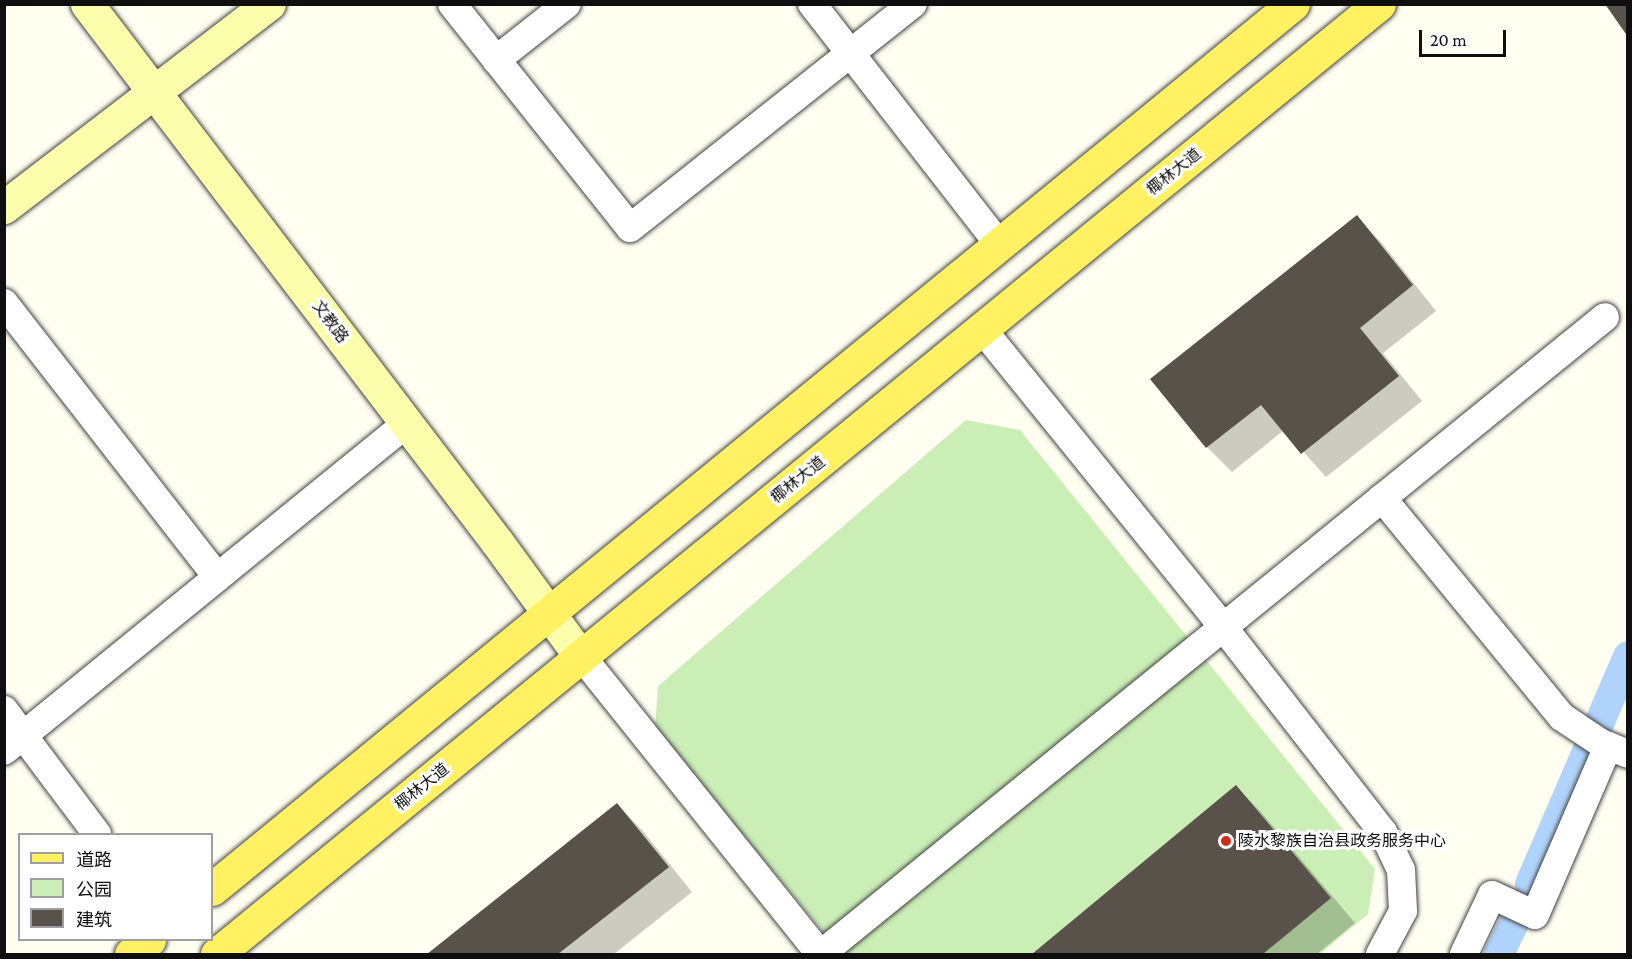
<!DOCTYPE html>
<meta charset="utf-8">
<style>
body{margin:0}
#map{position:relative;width:1632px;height:959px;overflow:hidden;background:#fffef1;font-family:"Crimson Pro","Noto Sans SC",serif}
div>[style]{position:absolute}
.green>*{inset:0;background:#caeeb6}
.shadow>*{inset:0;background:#0003}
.canal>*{height:30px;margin:-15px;padding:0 15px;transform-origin:15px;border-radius:15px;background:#b0d3fb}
.building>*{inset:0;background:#59524a}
.roads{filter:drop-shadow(0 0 2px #424242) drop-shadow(0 0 2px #424242)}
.street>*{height:28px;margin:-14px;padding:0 14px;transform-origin:14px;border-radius:14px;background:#fff}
.secondary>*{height:33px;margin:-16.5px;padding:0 16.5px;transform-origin:16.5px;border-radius:16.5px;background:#fbffac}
.primary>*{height:33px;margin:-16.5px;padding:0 16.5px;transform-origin:16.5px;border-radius:16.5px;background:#fff161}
.dots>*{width:16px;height:16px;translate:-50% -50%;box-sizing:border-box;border:3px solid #fff;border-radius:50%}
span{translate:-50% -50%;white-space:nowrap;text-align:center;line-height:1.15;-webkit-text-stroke:6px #fff;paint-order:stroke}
.street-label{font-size:16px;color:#0f0f0f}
.poi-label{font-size:16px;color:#0f0f0f}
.left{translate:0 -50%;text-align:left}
.frame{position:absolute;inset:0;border:6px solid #0f0f0f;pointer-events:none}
.legend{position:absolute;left:18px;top:833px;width:195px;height:108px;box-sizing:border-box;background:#fff;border:2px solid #9f9f9f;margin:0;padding:8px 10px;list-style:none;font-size:18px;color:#0f0f0f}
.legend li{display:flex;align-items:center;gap:12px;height:30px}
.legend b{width:30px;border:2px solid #9f9f9f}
.scale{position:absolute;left:1419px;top:30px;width:87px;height:27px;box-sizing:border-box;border:3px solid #0f0f0f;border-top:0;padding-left:8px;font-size:18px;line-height:21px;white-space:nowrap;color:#0f0f0f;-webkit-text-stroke:4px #fff;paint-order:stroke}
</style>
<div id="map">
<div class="green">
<div style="clip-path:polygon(966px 420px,1020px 430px,1375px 869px,1368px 914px,1320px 954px,842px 954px,655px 729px,658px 686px)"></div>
</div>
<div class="shadow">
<div style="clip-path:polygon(1356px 217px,1381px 242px,1436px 311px,1383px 353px,1422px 401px,1326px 477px,1284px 430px,1232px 472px,1207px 447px)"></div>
<div style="clip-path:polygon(1236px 787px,1260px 811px,1355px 923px,1317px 954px,1034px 954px)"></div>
<div style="clip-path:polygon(617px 805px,642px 830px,692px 892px,614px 954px,430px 954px)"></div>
</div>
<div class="canal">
<div style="left:1530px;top:884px;width:248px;rotate:-66.7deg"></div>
<div style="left:1499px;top:954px;width:32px;rotate:-64deg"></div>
</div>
<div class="building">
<div style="clip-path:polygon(1605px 4px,1628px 4px,1628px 37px)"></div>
<div style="clip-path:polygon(1357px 215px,1413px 285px,1360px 328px,1399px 376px,1301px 454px,1261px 405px,1206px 448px,1150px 379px)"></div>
<div style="clip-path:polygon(1236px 785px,1331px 898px,1263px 954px,1032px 954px)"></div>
<div style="clip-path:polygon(617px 803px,669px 867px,558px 954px,427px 954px)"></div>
</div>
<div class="roads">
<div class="street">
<div style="left:452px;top:4px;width:286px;rotate:51.5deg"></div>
<div style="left:630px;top:228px;width:361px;rotate:-38.4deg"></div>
<div style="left:812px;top:4px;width:304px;rotate:52.1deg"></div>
<div style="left:496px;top:60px;width:90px;rotate:-38.3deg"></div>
<div style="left:4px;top:303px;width:347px;rotate:52.1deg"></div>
<div style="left:982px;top:329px;width:385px;rotate:51deg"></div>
<div style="left:1224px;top:628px;width:259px;rotate:52.1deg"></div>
<div style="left:1383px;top:832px;width:42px;rotate:64.7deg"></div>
<div style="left:1401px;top:870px;width:41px;rotate:87.2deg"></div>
<div style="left:1403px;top:911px;width:49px;rotate:118.1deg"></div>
<div style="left:1382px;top:498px;width:283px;rotate:50.6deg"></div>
<div style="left:1562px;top:717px;width:47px;rotate:33.7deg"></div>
<div style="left:1601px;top:743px;width:29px;rotate:22deg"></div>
<div style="left:570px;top:642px;width:400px;rotate:51.3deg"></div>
<div style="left:4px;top:710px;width:155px;rotate:53.1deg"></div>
<div style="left:4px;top:751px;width:520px;rotate:-39.14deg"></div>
<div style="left:821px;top:954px;width:1010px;rotate:-39.09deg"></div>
<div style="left:1464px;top:954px;width:65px;rotate:-64.6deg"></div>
<div style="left:1492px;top:895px;width:47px;rotate:24.9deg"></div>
<div style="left:1535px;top:915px;width:184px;rotate:-66.6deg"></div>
</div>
<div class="secondary">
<div style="left:87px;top:4px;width:676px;rotate:52.69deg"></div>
<div style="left:497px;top:542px;width:124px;rotate:53.9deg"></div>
<div style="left:4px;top:207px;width:334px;rotate:-37.5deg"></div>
</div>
<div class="primary">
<div style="left:212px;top:889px;width:1397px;rotate:-39.31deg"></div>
<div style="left:131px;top:954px;width:23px;rotate:-38deg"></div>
<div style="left:217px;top:954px;width:1501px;rotate:-39.27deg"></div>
</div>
</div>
<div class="dots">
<div style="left:1226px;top:841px;background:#cc2d1a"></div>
</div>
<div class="street-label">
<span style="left:1174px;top:172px;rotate:-39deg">椰林大道</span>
<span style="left:330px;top:322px;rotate:53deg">文教路</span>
<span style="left:798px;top:480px;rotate:-39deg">椰林大道</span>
<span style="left:422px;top:787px;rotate:-39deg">椰林大道</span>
</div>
<div class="poi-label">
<span class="left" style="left:1238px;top:841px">陵水黎族自治县政务服务中心</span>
</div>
<div class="frame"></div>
<ul class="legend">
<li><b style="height:8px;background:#fff161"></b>道路</li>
<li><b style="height:16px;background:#caeeb6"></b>公园</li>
<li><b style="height:16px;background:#59524a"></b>建筑</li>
</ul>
<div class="scale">20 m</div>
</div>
